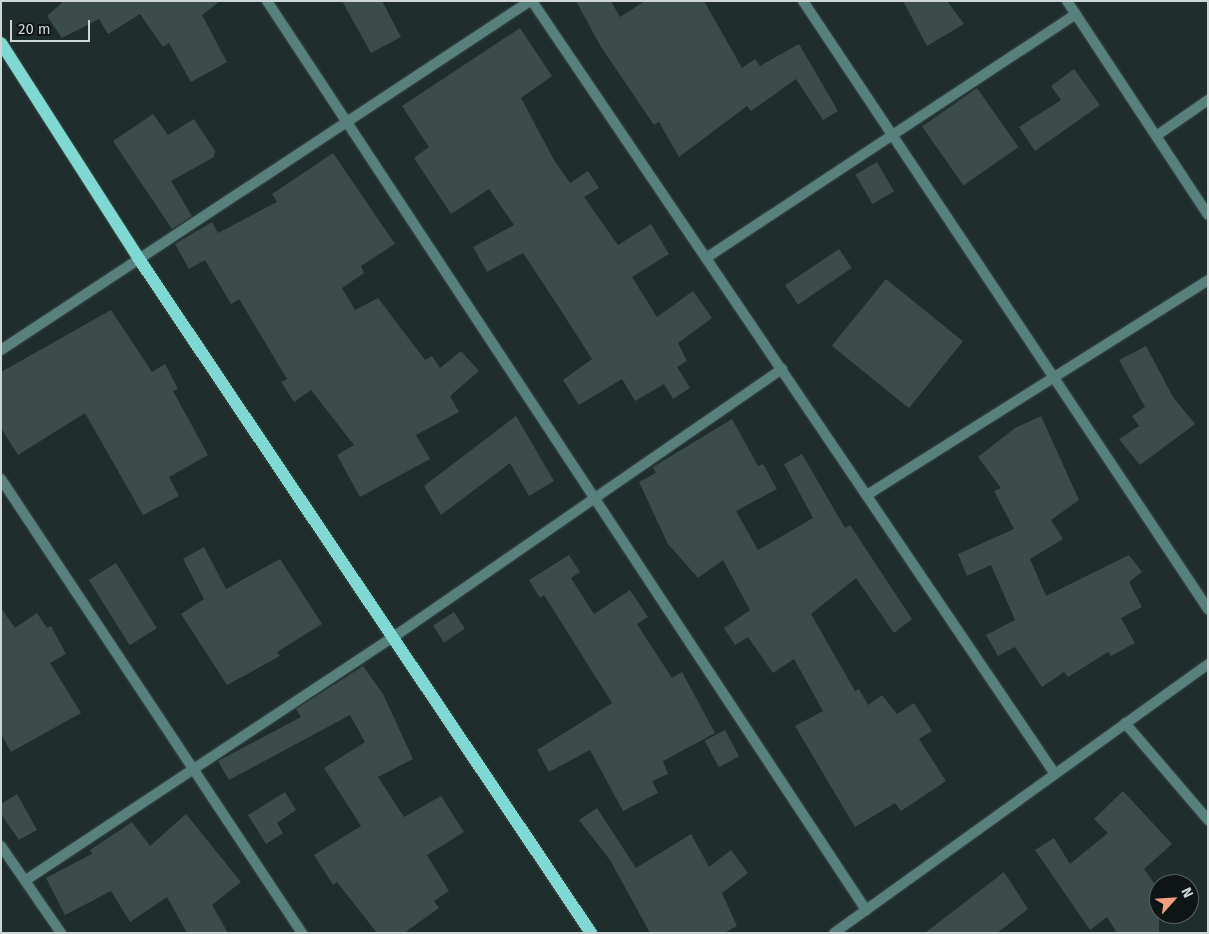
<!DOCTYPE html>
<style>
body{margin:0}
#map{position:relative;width:1209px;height:934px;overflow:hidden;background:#1f2e2d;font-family:"Fira Sans",sans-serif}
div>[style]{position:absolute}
.building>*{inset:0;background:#3c4c4a;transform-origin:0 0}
.roads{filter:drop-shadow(0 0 1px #3b4948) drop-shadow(0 0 1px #3b4948)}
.minor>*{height:10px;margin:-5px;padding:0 5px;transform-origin:5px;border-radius:5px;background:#58817d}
.primary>*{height:12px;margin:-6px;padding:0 6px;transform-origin:6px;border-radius:6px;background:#7fd8d1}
span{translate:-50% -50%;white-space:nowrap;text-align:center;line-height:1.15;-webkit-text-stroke:4.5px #0e1514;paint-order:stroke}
.frame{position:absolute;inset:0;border:2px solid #cdd6d5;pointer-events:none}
.north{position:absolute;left:1149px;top:874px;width:50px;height:50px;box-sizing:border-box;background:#0e1514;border:1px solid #5a6261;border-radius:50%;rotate:64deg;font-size:14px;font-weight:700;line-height:20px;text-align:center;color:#cdd6d5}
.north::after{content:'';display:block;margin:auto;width:18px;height:22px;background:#f2a080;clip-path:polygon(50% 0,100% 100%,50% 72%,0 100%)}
.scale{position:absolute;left:10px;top:20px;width:80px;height:22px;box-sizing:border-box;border:2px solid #cdd6d5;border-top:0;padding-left:6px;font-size:15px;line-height:18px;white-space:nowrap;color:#cdd6d5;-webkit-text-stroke:4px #0e1514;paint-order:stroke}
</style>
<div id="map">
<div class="building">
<div style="clip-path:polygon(64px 1px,220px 1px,202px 15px,227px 62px,191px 82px,169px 43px,163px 47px,140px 14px,108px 34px,99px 19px,62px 38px,47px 16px)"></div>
<div style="clip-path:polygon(342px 1px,382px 1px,401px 37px,371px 53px)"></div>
<div style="clip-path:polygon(576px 1px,611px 1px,620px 17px,645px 1px,704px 1px,742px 68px,755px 59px,760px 66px,799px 44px,838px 111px,823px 120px,796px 79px,751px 111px,747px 106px,679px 157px,659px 122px,654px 125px,601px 47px)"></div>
<div style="clip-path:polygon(903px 1px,947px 1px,964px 24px,927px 46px)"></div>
<div style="clip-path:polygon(520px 28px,552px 76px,521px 98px,554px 160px,570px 183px,588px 171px,599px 188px,584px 197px,618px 245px,651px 224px,669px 254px,632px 277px,657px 317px,693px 291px,712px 318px,678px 343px,687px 361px,677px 367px,690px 388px,673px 399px,664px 384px,635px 401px,622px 379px,579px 405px,563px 380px,592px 359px,558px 306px,523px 253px,487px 272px,473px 247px,514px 225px,489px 189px,451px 214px,414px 158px,429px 147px,402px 106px)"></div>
<div style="clip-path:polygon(1074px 69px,1100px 105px,1035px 151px,1019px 127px,1061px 100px,1051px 86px)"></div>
<div style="left:977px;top:88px;width:72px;height:67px;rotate:55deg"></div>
<div style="clip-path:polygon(153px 114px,168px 135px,194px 119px,215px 151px,214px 157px,171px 181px,192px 216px,172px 229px,113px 141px)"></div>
<div style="clip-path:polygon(333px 153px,395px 244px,361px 266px,364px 273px,342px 288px,355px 310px,378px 298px,425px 360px,432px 356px,440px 368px,461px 351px,479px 371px,450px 396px,459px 412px,416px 435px,430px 459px,360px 497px,337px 455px,354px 445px,311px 390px,294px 402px,281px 382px,287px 379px,239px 299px,231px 304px,205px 260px,189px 269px,175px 244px,212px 222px,218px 233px,277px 202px,272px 194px)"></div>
<div style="left:877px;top:162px;width:34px;height:25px;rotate:60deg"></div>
<div style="left:839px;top:249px;width:23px;height:65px;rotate:56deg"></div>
<div style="left:886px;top:279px;width:99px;height:86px;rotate:39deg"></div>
<div style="clip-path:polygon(111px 310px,152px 372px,165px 364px,178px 389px,173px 391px,208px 455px,169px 477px,179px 496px,143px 515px,85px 413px,18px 455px,1px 428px,1px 372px)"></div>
<div style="clip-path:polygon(1146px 346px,1173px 397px,1195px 424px,1140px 465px,1119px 439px,1139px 426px,1132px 416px,1145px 407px,1119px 360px)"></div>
<div style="clip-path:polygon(516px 416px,554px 481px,529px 496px,510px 463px,441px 515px,424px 486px)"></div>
<div style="clip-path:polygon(1041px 416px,1079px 500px,1051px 520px,1063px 539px,1030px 559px,1046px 596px,1129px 555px,1142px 572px,1129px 582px,1142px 607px,1121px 618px,1135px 643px,1111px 656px,1108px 652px,1068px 677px,1064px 672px,1042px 687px,1015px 647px,998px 656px,986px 635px,1015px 620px,991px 565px,967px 576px,958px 554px,1014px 529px,994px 491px,1001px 488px,978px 457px,1015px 428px)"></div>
<div style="clip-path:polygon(732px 419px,758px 466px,763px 464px,777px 489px,736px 511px,758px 550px,813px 518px,784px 464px,802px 454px,845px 528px,850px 525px,912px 619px,894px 633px,856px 578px,811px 614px,855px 691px,859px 689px,868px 705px,882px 695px,897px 714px,914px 703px,932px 731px,919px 739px,946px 781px,901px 811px,895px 803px,855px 827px,795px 726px,823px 711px,794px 659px,773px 673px,748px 637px,735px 645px,724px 628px,750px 610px,723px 560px,698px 578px,668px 544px,639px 482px,656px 473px,653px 467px)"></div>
<div style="clip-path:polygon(204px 547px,226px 589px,280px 559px,322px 624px,277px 652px,280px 656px,227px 685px,181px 614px,204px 599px,183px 559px)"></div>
<div style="clip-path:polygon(569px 555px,580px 572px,571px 578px,594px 614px,630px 590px,648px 617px,637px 624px,672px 678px,682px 672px,715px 733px,663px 761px,668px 774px,652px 781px,658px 793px,623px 811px,590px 750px,549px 772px,537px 750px,612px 703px,544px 595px,540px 598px,529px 580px)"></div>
<div style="left:116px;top:563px;width:77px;height:32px;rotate:58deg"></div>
<div style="clip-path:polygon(1px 608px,15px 628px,37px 613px,47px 628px,51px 626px,66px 654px,50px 663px,81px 713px,11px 752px,1px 734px)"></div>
<div style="left:454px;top:612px;width:20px;height:25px;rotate:57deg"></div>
<div style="clip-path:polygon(363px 666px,383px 694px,413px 759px,378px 777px,404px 817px,441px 796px,464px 832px,427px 855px,449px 891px,434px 901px,439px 908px,404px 933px,377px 933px,337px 882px,333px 885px,314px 855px,361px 826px,324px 768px,365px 742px,350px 715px,229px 780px,218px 761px,301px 717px,296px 709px)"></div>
<div style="left:725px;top:730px;width:30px;height:23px;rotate:62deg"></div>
<div style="clip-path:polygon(1123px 791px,1172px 844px,1144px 869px,1159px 890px,1159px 933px,1117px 933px,1107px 917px,1090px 930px,1035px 850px,1054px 838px,1070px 864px,1108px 833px,1094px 819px)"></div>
<div style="clip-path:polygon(285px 792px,296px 810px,277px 823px,283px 833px,266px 844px,248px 815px)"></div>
<div style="clip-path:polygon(17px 794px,37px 830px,19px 840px,1px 814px,1px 804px)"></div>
<div style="clip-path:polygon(597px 808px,636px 868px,691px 834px,709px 867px,731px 850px,748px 873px,722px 893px,737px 926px,724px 933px,650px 933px,610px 860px,579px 820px)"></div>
<div style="clip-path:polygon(186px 814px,241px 882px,212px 905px,228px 933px,187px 933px,167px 897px,130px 922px,111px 891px,65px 915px,46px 878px,92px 854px,90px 850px,132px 822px,150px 846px)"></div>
<div style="clip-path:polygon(1004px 872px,1028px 909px,997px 933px,925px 933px)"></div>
</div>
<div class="roads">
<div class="minor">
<div style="left:267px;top:1px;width:1089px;rotate:56.62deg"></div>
<div style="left:532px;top:1px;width:933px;rotate:55.92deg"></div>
<div style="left:803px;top:1px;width:731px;rotate:56.33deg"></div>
<div style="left:1067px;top:1px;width:256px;rotate:56.6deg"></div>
<div style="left:1156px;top:136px;width:63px;rotate:-34.7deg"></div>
<div style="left:706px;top:258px;width:443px;rotate:-33.4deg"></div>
<div style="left:1px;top:350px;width:634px;rotate:-33.41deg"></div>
<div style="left:1px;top:479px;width:545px;rotate:56.46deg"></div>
<div style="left:867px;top:495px;width:403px;rotate:-32.2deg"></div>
<div style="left:1125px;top:723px;width:128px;rotate:49.4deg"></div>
<div style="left:1px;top:846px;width:106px;rotate:55.4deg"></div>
<div style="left:26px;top:880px;width:439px;rotate:-33.5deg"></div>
<div style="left:392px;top:638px;width:474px;rotate:-34.6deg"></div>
<div style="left:834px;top:933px;width:461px;rotate:-35.7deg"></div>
</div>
<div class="primary">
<div style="left:1px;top:43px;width:256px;rotate:57.4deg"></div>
<div style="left:139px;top:259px;width:812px;rotate:56.15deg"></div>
</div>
</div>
<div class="frame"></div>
<div class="north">N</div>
<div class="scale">20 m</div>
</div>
